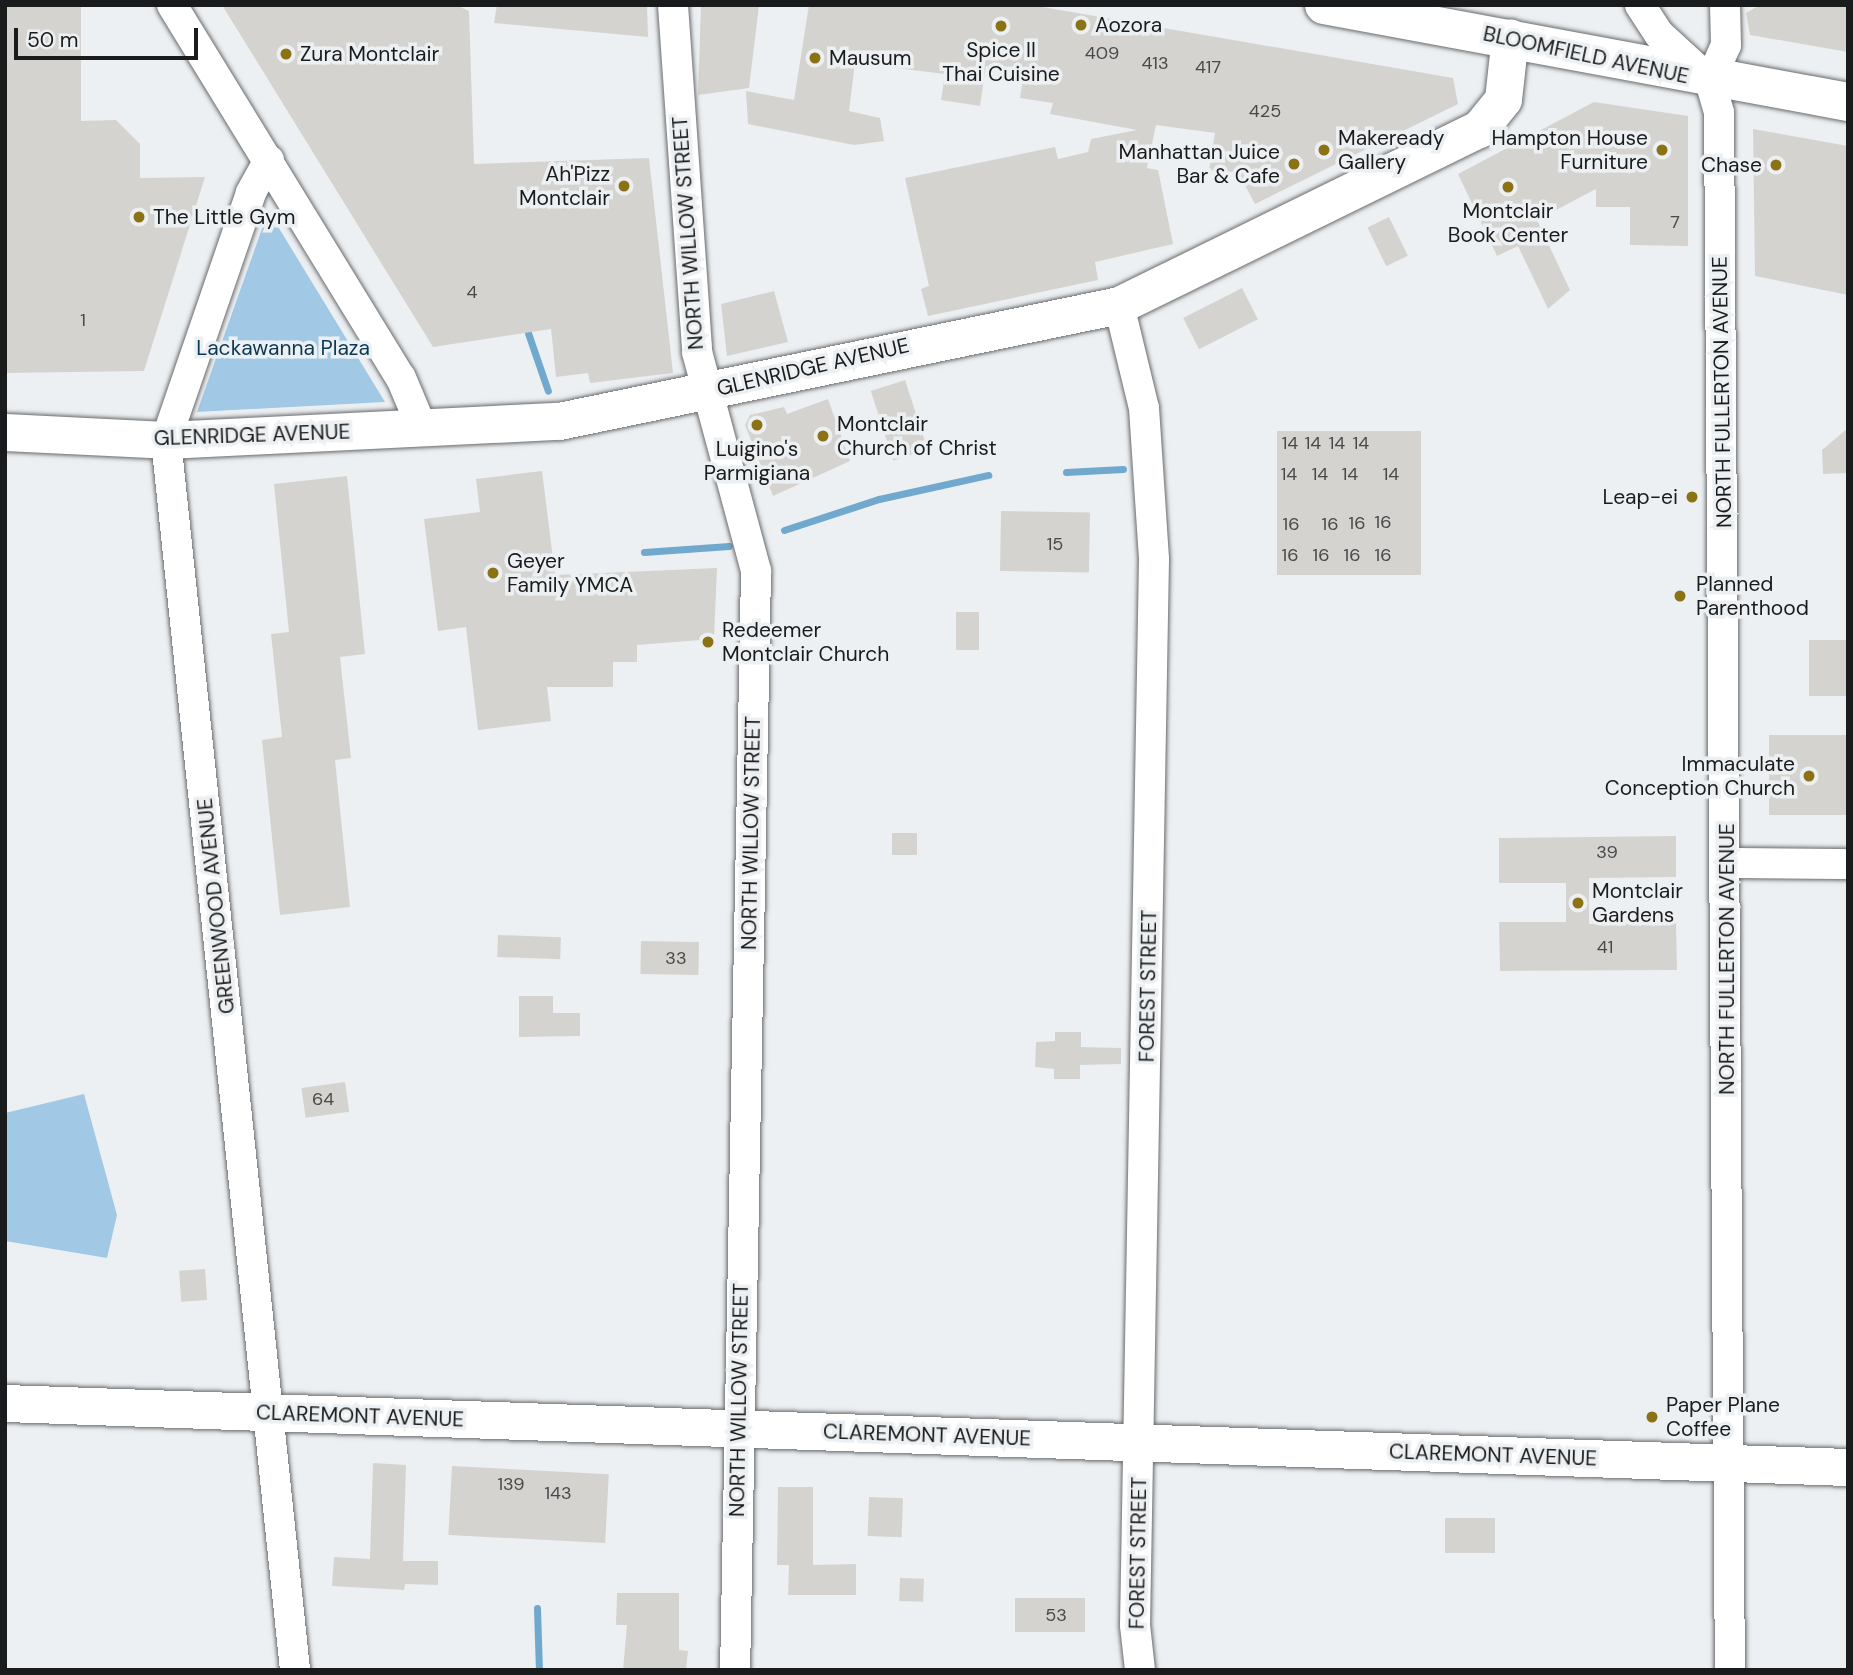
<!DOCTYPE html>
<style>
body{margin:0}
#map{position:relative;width:1853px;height:1675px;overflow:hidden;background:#edf0f2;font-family:"DM Sans",sans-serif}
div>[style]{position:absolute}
.green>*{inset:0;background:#a1c9e5}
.stream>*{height:7px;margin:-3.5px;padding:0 3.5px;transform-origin:3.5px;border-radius:3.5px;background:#71a8ce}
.building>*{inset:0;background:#d4d3d0;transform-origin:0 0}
.roads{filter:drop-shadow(0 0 2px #696b6d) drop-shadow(0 0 2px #696b6d)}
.minor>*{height:30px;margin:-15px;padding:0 15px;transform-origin:15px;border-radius:15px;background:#fff}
.tertiary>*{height:37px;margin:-18.5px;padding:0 18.5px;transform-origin:18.5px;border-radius:18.5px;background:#fff}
.primary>*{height:38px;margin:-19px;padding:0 19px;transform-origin:19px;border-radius:19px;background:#fff}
.dots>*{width:19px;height:19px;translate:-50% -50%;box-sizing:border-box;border:4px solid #edf0f2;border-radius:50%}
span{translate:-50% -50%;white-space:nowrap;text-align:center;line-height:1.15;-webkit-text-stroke:7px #edf0f2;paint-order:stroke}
.number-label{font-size:18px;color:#484949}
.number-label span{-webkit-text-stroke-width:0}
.poi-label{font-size:21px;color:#1a1b1c}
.left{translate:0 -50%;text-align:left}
.right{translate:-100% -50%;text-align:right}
.street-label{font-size:21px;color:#1a1b1c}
.park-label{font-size:21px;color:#0a3853}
.frame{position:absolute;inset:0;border:7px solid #1a1b1c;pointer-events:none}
.scale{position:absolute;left:14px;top:28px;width:184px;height:32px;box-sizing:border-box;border:4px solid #1a1b1c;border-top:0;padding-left:9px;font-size:21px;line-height:24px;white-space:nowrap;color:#1a1b1c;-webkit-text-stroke:5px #edf0f2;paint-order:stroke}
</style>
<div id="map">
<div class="green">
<div style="clip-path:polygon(274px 220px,385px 402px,197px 412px,263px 226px)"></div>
<div style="clip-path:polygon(84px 1094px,117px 1215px,107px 1258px,5px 1241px,5px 1113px)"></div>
</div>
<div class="stream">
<div style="left:528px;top:333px;width:61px;rotate:71deg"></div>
<div style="left:1066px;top:472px;width:57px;rotate:-3deg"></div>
<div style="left:784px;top:530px;width:100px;rotate:-18.1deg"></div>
<div style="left:879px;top:499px;width:112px;rotate:-12.4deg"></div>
<div style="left:644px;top:552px;width:85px;rotate:-4deg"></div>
<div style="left:537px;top:1608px;width:62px;rotate:88.2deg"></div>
</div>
<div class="building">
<div style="clip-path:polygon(5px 5px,81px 5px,81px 121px,116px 120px,140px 144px,140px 178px,205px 177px,144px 371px,5px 373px)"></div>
<div style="clip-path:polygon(222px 5px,456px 5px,469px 11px,474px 164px,649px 158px,673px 373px,590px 383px,588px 373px,556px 377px,551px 329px,433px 347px)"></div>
<div style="clip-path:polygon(497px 5px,647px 5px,648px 37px,494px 23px)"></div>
<div style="clip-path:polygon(701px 5px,759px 5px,749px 88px,698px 95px)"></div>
<div style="clip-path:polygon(809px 5px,1031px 5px,1453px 78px,1458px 104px,1255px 204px,1239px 174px,1209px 170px,1215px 133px,1156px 125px,1147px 168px,1158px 170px,1173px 244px,1095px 262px,1098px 280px,928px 316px,921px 289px,929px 286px,905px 178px,1055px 147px,1058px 159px,1088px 152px,1091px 139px,1137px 130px,1050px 114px,1053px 103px,1020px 98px,1024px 73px,986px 66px,980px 106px,941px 100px,945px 74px,855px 63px,849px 111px,880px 118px,884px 141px,854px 145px,748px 124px,746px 91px,794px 100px)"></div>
<div style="clip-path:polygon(1760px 5px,1848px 5px,1848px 52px,1750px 35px,1746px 13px)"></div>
<div style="clip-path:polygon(1594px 102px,1688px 116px,1688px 246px,1630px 245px,1630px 207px,1596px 207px,1596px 189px,1537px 220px,1570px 290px,1548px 309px,1518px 246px,1497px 256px,1458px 174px)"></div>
<div style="clip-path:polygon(1753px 129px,1848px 146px,1848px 295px,1755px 276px)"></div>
<div style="left:1389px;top:217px;width:43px;height:24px;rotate:64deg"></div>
<div style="left:1242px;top:288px;width:35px;height:66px;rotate:63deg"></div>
<div style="clip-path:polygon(774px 291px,788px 342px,727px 356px,721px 304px)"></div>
<div style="left:905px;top:380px;width:73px;height:36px;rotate:72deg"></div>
<div style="clip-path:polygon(828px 399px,850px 461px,773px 496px,745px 425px,750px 415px,784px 407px,787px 414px)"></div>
<div style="clip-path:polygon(1848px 428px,1848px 473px,1823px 474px,1822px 450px)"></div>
<div style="left:1277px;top:431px;width:144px;height:144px"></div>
<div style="clip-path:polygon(542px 471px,555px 575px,717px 568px,714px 639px,637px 645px,637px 662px,613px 662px,613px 687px,547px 687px,551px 721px,478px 730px,466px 627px,438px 631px,424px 519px,480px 512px,476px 479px)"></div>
<div style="clip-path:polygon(347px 476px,365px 654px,340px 657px,351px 758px,335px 760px,350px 907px,280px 915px,262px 740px,282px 737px,271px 634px,289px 632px,274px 484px)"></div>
<div style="left:1001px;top:511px;width:89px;height:60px;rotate:1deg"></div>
<div style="left:956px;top:612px;width:23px;height:38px"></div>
<div style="left:1848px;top:640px;width:56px;height:39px;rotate:90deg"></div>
<div style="left:1848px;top:735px;width:80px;height:79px;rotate:90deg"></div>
<div style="left:892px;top:833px;width:25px;height:22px"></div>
<div style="clip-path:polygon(1676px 836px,1676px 877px,1589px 878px,1589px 924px,1676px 923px,1677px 970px,1500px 971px,1499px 922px,1566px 922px,1566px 883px,1499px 883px,1499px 838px)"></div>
<div style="left:498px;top:935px;width:63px;height:22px;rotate:2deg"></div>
<div style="left:641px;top:941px;width:58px;height:33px;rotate:1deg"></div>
<div style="clip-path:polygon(519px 996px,553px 996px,553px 1013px,580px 1013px,580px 1036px,519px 1037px)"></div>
<div style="clip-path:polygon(1055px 1032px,1081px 1032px,1081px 1047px,1121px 1048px,1121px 1064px,1080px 1065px,1080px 1079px,1054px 1079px,1054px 1069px,1035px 1067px,1036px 1042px,1055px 1041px)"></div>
<div style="left:345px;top:1082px;width:30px;height:44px;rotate:82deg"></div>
<div style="left:205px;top:1269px;width:31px;height:26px;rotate:86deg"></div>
<div style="clip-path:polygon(373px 1463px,406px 1465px,403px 1561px,438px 1561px,438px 1585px,405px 1584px,404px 1590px,332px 1586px,334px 1557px,370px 1559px)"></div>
<div style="left:452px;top:1466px;width:157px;height:69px;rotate:3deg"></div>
<div style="clip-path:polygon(778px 1487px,813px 1487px,813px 1565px,856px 1564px,856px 1595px,788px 1595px,789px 1565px,777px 1565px)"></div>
<div style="left:869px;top:1497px;width:34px;height:39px;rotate:2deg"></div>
<div style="left:1445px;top:1518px;width:50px;height:35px"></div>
<div style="left:900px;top:1578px;width:24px;height:23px;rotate:2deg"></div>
<div style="clip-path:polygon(617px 1593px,679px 1593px,679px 1650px,688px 1651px,686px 1670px,623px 1670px,627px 1625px,616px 1625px)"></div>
<div style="left:1015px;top:1598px;width:70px;height:34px"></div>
</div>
<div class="roads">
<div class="minor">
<div style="left:172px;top:5px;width:438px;rotate:58.5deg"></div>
<div style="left:401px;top:378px;width:54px;rotate:67.2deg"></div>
<div style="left:673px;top:5px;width:348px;rotate:86deg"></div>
<div style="left:697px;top:352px;width:227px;rotate:74.9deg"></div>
<div style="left:756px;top:571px;width:1099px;rotate:91.09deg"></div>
<div style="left:1640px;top:5px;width:35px;rotate:57deg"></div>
<div style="left:1659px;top:34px;width:67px;rotate:42.6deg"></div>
<div style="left:1710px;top:81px;width:33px;rotate:74deg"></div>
<div style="left:1719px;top:113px;width:1557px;rotate:89.6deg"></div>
<div style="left:1710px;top:81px;width:39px;rotate:-66deg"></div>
<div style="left:1726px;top:45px;width:40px;rotate:-91.4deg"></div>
<div style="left:269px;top:160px;width:38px;rotate:119deg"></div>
<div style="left:251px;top:193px;width:261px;rotate:109deg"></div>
<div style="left:166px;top:440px;width:1237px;rotate:84.01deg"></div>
<div style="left:1119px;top:305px;width:106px;rotate:76.4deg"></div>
<div style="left:1144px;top:408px;width:151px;rotate:86.2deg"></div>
<div style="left:1154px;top:559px;width:1066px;rotate:91.02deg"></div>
<div style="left:1135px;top:1625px;width:45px;rotate:83.7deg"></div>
<div style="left:1727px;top:863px;width:121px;rotate:0.5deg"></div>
</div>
<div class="tertiary">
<div style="left:5px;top:432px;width:161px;rotate:2.8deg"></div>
<div style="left:166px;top:440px;width:393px;rotate:-2.8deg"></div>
<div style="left:559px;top:421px;width:572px;rotate:-11.7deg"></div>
<div style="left:1119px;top:305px;width:401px;rotate:-26.1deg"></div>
<div style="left:1479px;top:129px;width:38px;rotate:-51deg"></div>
<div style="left:1503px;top:99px;width:62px;rotate:-83.6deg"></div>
<div style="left:5px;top:1403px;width:1844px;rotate:1.99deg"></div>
</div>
<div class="primary">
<div style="left:1324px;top:5px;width:533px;rotate:10.49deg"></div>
</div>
</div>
<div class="dots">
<div style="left:1081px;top:25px;background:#8a7215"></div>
<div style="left:1001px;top:26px;background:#8a7215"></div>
<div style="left:286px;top:54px;background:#8a7215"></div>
<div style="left:815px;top:58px;background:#8a7215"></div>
<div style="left:1324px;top:150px;background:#8a7215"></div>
<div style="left:1662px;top:150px;background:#8a7215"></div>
<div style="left:1294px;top:164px;background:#8a7215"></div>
<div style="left:1776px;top:165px;background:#8a7215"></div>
<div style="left:624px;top:186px;background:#8a7215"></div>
<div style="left:1508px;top:187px;background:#8a7215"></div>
<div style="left:139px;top:217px;background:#8a7215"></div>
<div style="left:757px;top:425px;background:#8a7215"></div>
<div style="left:823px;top:436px;background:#8a7215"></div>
<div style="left:1692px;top:497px;background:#8a7215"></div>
<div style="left:493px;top:573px;background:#8a7215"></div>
<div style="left:1680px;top:596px;background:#8a7215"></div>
<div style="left:708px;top:642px;background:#8a7215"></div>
<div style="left:1809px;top:776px;background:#8a7215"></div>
<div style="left:1578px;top:903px;background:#8a7215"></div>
<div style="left:1652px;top:1417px;background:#8a7215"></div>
</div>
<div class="number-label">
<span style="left:1102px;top:53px">409</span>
<span style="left:1155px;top:63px">413</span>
<span style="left:1208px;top:67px">417</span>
<span style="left:1265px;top:111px">425</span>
<span style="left:1675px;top:222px">7</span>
<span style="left:472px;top:292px">4</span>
<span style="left:83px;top:320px">1</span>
<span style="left:1290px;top:443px">14</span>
<span style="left:1313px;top:443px">14</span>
<span style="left:1337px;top:443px">14</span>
<span style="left:1361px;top:443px">14</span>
<span style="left:1289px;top:474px">14</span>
<span style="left:1320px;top:474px">14</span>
<span style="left:1350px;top:474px">14</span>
<span style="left:1391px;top:474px">14</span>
<span style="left:1383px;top:522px">16</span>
<span style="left:1357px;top:523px">16</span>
<span style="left:1291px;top:524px">16</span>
<span style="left:1330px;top:524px">16</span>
<span style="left:1055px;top:544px">15</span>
<span style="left:1290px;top:555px">16</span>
<span style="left:1321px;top:555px">16</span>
<span style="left:1352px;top:555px">16</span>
<span style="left:1383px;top:555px">16</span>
<span style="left:1607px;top:852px">39</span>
<span style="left:1605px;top:947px">41</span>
<span style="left:676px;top:958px">33</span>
<span style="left:323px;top:1099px">64</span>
<span style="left:511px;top:1484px">139</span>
<span style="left:558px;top:1493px">143</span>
<span style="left:1056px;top:1615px">53</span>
</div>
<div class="poi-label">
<span class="left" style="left:1095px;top:25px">Aozora</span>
<span style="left:1001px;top:62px">Spice II<br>Thai Cuisine</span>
<span class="left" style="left:300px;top:54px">Zura Montclair</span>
<span class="left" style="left:829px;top:58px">Mausum</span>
<span class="left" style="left:1338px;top:150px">Makeready<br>Gallery</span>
<span class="right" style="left:1648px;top:150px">Hampton House<br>Furniture</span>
<span class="right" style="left:1280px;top:164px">Manhattan Juice<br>Bar &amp; Cafe</span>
<span class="right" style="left:1762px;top:165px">Chase</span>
<span class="right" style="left:610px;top:186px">Ah'Pizz<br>Montclair</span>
<span style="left:1508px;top:223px">Montclair<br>Book Center</span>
<span class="left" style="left:153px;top:217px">The Little Gym</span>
<span class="left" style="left:837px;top:436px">Montclair<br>Church of Christ</span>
<span style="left:757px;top:461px">Luigino's<br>Parmigiana</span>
<span class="right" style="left:1678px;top:497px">Leap-ei</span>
<span class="left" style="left:507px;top:573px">Geyer<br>Family YMCA</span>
<span class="left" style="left:1696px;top:596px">Planned<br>Parenthood</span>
<span class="left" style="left:722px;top:642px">Redeemer<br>Montclair Church</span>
<span class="right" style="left:1795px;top:776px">Immaculate<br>Conception Church</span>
<span class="left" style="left:1592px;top:903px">Montclair<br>Gardens</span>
<span class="left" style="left:1666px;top:1417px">Paper Plane<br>Coffee</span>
</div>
<div class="street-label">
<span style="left:1586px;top:55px;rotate:12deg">BLOOMFIELD AVENUE</span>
<span style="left:688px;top:233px;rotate:-94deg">NORTH WILLOW STREET</span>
<span style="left:813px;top:367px;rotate:-13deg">GLENRIDGE AVENUE</span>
<span style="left:1722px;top:392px;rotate:-91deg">NORTH FULLERTON AVENUE</span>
<span style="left:252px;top:435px;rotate:-2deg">GLENRIDGE AVENUE</span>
<span style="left:751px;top:833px;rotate:-89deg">NORTH WILLOW STREET</span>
<span style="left:216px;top:906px;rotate:-96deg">GREENWOOD AVENUE</span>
<span style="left:1727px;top:959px;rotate:-90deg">NORTH FULLERTON AVENUE</span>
<span style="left:1148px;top:986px;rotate:-89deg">FOREST STREET</span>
<span style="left:739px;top:1400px;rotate:-89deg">NORTH WILLOW STREET</span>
<span style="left:360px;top:1416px;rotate:2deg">CLAREMONT AVENUE</span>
<span style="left:927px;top:1435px;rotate:2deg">CLAREMONT AVENUE</span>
<span style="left:1493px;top:1455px;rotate:2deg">CLAREMONT AVENUE</span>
<span style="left:1138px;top:1553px;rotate:-89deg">FOREST STREET</span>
</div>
<div class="park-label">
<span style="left:283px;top:348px">Lackawanna Plaza</span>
</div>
<div class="frame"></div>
<div class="scale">50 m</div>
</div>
